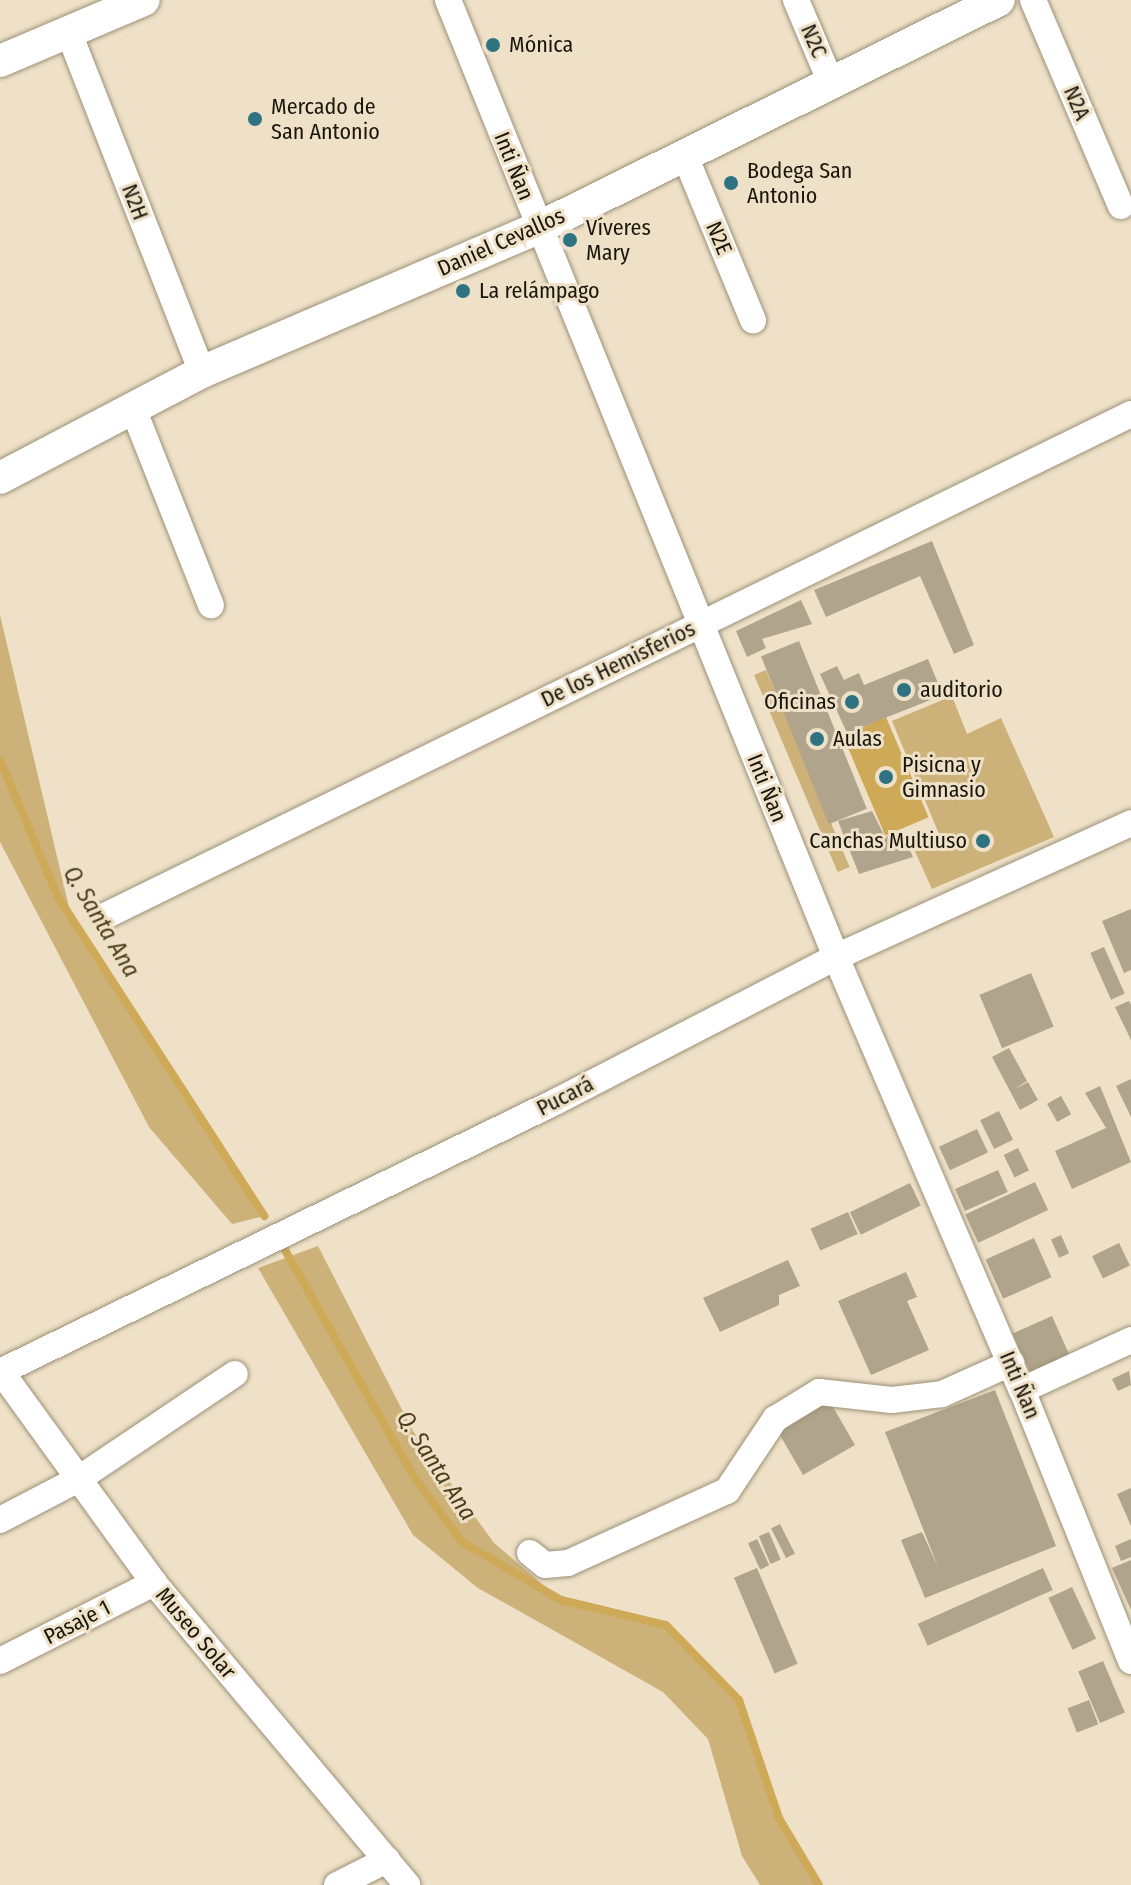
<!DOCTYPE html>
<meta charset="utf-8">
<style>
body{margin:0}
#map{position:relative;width:1131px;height:1885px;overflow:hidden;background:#eee1c7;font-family:"Fira Sans Condensed",sans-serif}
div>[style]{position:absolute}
.green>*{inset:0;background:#ccb178;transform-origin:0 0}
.water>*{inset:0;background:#cea958;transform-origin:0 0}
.stream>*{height:8px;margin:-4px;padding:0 4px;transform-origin:4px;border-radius:4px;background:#cea958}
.building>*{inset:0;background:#b0a58c;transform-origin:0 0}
.roads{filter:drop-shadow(0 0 2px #9c9078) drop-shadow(0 0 2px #9c9078)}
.minor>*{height:26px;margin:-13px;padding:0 13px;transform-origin:13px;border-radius:13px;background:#fff}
.tertiary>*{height:32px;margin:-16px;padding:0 16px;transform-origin:16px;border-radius:16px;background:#fff}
.dots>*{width:22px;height:22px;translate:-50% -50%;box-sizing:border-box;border:4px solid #eee1c7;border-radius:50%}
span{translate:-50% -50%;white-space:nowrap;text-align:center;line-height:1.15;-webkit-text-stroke:6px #eee1c7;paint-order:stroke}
.street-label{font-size:22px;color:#1a160c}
.poi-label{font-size:22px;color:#1a160c}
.left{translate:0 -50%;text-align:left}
.right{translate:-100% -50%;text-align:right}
.water-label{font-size:24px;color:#4d3d1a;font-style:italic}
</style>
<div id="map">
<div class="green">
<div style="clip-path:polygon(0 615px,71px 916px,264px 1216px,232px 1224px,149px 1127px,0 842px)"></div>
<div style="left:766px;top:670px;width:214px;height:13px;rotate:67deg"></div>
<div style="clip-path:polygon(952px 696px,967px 734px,1001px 718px,1054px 837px,932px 889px,912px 845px,939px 834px,892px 721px)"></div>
<div style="clip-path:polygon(318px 1246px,413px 1431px,494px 1543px,561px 1600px,666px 1625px,739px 1700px,779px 1818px,819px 1885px,760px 1885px,742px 1856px,708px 1739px,663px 1692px,478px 1588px,413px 1535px,258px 1268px)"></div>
</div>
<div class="water">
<div style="left:886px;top:717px;width:109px;height:47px;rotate:67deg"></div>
</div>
<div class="stream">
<div style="left:0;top:760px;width:149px;rotate:67.1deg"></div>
<div style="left:58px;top:897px;width:380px;rotate:57.1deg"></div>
<div style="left:281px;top:1243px;width:266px;rotate:60.4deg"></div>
<div style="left:412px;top:1474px;width:84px;rotate:53.7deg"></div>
<div style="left:462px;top:1542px;width:115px;rotate:30.4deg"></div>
<div style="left:561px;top:1600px;width:108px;rotate:13.4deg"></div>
<div style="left:666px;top:1625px;width:105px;rotate:45.8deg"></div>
<div style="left:739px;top:1700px;width:125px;rotate:71.3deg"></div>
<div style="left:779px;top:1818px;width:78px;rotate:59.2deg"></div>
</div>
<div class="building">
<div style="clip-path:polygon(932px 541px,974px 645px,954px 654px,920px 576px,826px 617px,814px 590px)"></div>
<div style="clip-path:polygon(801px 600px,812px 624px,762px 639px,766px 648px,747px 657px,736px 631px)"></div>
<div style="left:799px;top:641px;width:181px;height:41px;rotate:68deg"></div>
<div style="clip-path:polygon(928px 659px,943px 695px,847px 733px,820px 674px,837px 666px,844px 680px,859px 673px,864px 685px)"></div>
<div style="clip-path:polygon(872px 811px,885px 837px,901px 831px,913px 857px,859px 874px,838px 821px)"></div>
<div style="clip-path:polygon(1131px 909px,1131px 970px,1124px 973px,1102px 921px)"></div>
<div style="left:1104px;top:947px;width:51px;height:15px;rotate:66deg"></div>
<div style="left:1031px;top:973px;width:58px;height:56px;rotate:67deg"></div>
<div style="clip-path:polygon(1129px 1001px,1131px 1005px,1131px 1040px,1115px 1007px)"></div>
<div style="clip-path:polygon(1009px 1048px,1027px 1081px,1015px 1089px,1028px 1082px,1038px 1100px,1020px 1110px,992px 1057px)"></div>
<div style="clip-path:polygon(1131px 1079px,1131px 1117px,1116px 1086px)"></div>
<div style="clip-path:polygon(1100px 1086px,1131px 1162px,1072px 1189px,1055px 1151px,1106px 1128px,1085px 1093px)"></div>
<div style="left:1061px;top:1096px;width:21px;height:16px;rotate:61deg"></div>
<div style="left:999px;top:1111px;width:32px;height:21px;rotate:64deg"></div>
<div style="left:977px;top:1129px;width:26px;height:42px;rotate:65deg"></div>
<div style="left:1018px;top:1148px;width:25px;height:16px;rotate:64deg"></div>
<div style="left:998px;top:1170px;width:24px;height:47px;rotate:66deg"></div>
<div style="left:1035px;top:1182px;width:31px;height:77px;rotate:65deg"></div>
<div style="left:910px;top:1183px;width:25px;height:67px;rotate:64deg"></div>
<div style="left:848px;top:1212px;width:24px;height:41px;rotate:66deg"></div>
<div style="left:1061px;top:1235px;width:20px;height:11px;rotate:66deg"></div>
<div style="left:1034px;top:1238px;width:43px;height:53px;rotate:66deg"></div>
<div style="left:1119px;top:1243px;width:25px;height:30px;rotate:64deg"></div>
<div style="clip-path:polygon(788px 1260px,800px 1286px,779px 1295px,779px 1305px,720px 1332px,703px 1298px)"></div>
<div style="clip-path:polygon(906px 1272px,917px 1297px,907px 1301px,929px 1350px,871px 1375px,838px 1301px)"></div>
<div style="left:1052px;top:1316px;width:51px;height:43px;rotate:66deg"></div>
<div style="clip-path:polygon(1129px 1371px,1131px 1385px,1118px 1391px,1112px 1379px)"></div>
<div style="clip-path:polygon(995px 1390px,1056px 1546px,925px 1598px,901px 1540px,922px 1532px,938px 1567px,885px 1432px)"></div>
<div style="left:829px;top:1400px;width:52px;height:60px;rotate:60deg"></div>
<div style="clip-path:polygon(1131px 1488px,1131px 1526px,1117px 1494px)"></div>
<div style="left:780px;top:1524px;width:33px;height:10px;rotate:63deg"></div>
<div style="left:769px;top:1532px;width:30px;height:11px;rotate:67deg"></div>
<div style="left:757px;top:1539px;width:29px;height:10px;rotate:65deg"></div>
<div style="clip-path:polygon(1131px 1539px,1131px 1557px,1121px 1561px,1115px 1546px)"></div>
<div style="clip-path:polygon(1131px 1560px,1131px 1610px,1112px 1568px)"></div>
<div style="left:757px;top:1568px;width:104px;height:25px;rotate:67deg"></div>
<div style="left:1043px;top:1568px;width:24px;height:137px;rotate:66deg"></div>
<div style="left:1072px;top:1587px;width:57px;height:26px;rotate:65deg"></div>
<div style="left:1103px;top:1661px;width:56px;height:27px;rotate:67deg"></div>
<div style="left:1089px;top:1700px;width:26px;height:23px;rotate:69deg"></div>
</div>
<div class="roads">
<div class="minor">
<div style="left:448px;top:0;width:1033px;rotate:67.93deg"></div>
<div style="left:836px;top:957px;width:471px;rotate:66.8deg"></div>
<div style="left:1022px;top:1390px;width:292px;rotate:68.1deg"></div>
<div style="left:796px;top:0;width:90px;rotate:67.1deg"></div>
<div style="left:1033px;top:0;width:224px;rotate:66.9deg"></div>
<div style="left:69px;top:33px;width:364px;rotate:68.6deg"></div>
<div style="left:685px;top:156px;width:178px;rotate:67.5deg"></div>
<div style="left:134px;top:411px;width:209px;rotate:68.4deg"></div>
<div style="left:107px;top:915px;width:1140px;rotate:-26.07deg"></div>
<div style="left:0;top:1370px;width:263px;rotate:54.1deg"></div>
<div style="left:154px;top:1583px;width:394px;rotate:50deg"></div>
<div style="left:0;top:1372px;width:619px;rotate:-25.94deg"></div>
<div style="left:557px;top:1101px;width:314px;rotate:-27.3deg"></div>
<div style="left:836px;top:957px;width:324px;rotate:-24.4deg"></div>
<div style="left:1022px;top:1390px;width:120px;rotate:-24.6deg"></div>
<div style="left:0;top:1520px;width:87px;rotate:-27.5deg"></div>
<div style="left:77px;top:1480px;width:190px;rotate:-33.9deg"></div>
<div style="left:530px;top:1553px;width:19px;rotate:39deg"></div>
<div style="left:545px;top:1565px;width:23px;rotate:-5deg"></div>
<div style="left:568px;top:1563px;width:175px;rotate:-24.4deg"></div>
<div style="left:727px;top:1491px;width:87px;rotate:-56.3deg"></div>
<div style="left:775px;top:1419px;width:52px;rotate:-31.5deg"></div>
<div style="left:819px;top:1392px;width:73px;rotate:6.3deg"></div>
<div style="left:892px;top:1400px;width:50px;rotate:-6.8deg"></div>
<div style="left:942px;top:1394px;width:76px;rotate:-24.2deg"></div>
<div style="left:0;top:1661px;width:173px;rotate:-26.9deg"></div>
<div style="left:337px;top:1885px;width:56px;rotate:-26.6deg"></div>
</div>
<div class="tertiary">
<div style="left:0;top:61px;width:156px;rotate:-23deg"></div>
<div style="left:0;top:478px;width:228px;rotate:-27.7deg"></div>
<div style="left:202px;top:372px;width:366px;rotate:-23.2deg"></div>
<div style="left:538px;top:228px;width:514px;rotate:-26.32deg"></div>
</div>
</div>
<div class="dots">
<div style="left:493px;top:45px;background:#2f7383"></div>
<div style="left:255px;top:119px;background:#2f7383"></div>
<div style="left:731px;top:183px;background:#2f7383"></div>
<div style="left:570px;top:240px;background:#2f7383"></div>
<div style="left:463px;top:291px;background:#2f7383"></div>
<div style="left:904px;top:690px;background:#2f7383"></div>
<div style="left:852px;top:702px;background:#2f7383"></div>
<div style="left:817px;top:739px;background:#2f7383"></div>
<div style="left:886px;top:777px;background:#2f7383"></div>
<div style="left:983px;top:841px;background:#2f7383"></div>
</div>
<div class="street-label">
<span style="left:814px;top:41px;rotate:67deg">N2C</span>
<span style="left:1077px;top:103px;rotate:67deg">N2A</span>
<span style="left:514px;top:166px;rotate:68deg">Inti Ñan</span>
<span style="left:135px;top:202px;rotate:69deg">N2H</span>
<span style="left:719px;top:238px;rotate:67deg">N2E</span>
<span style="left:501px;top:242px;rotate:-24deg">Daniel Cevallos</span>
<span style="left:618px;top:664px;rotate:-26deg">De los Hemisferios</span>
<span style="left:767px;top:788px;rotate:68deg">Inti Ñan</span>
<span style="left:565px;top:1096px;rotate:-27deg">Pucará</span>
<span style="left:1020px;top:1385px;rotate:67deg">Inti Ñan</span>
<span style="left:77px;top:1622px;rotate:-27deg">Pasaje 1</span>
<span style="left:196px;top:1633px;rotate:50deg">Museo Solar</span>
</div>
<div class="poi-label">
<span class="left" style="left:509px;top:45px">Mónica</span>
<span class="left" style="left:271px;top:119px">Mercado de<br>San Antonio</span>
<span class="left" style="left:747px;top:183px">Bodega San<br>Antonio</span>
<span class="left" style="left:586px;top:240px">Víveres<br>Mary</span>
<span class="left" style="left:479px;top:291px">La relámpago</span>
<span class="left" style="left:920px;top:690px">auditorio</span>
<span class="right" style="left:836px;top:702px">Oficinas</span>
<span class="left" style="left:833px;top:739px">Aulas</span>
<span class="left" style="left:902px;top:777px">Pisicna y<br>Gimnasio</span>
<span class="right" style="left:967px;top:841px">Canchas Multiuso</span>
</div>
<div class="water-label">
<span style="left:101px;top:922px;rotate:59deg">Q. Santa Ana</span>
<span style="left:436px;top:1466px;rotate:57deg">Q. Santa Ana</span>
</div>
</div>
